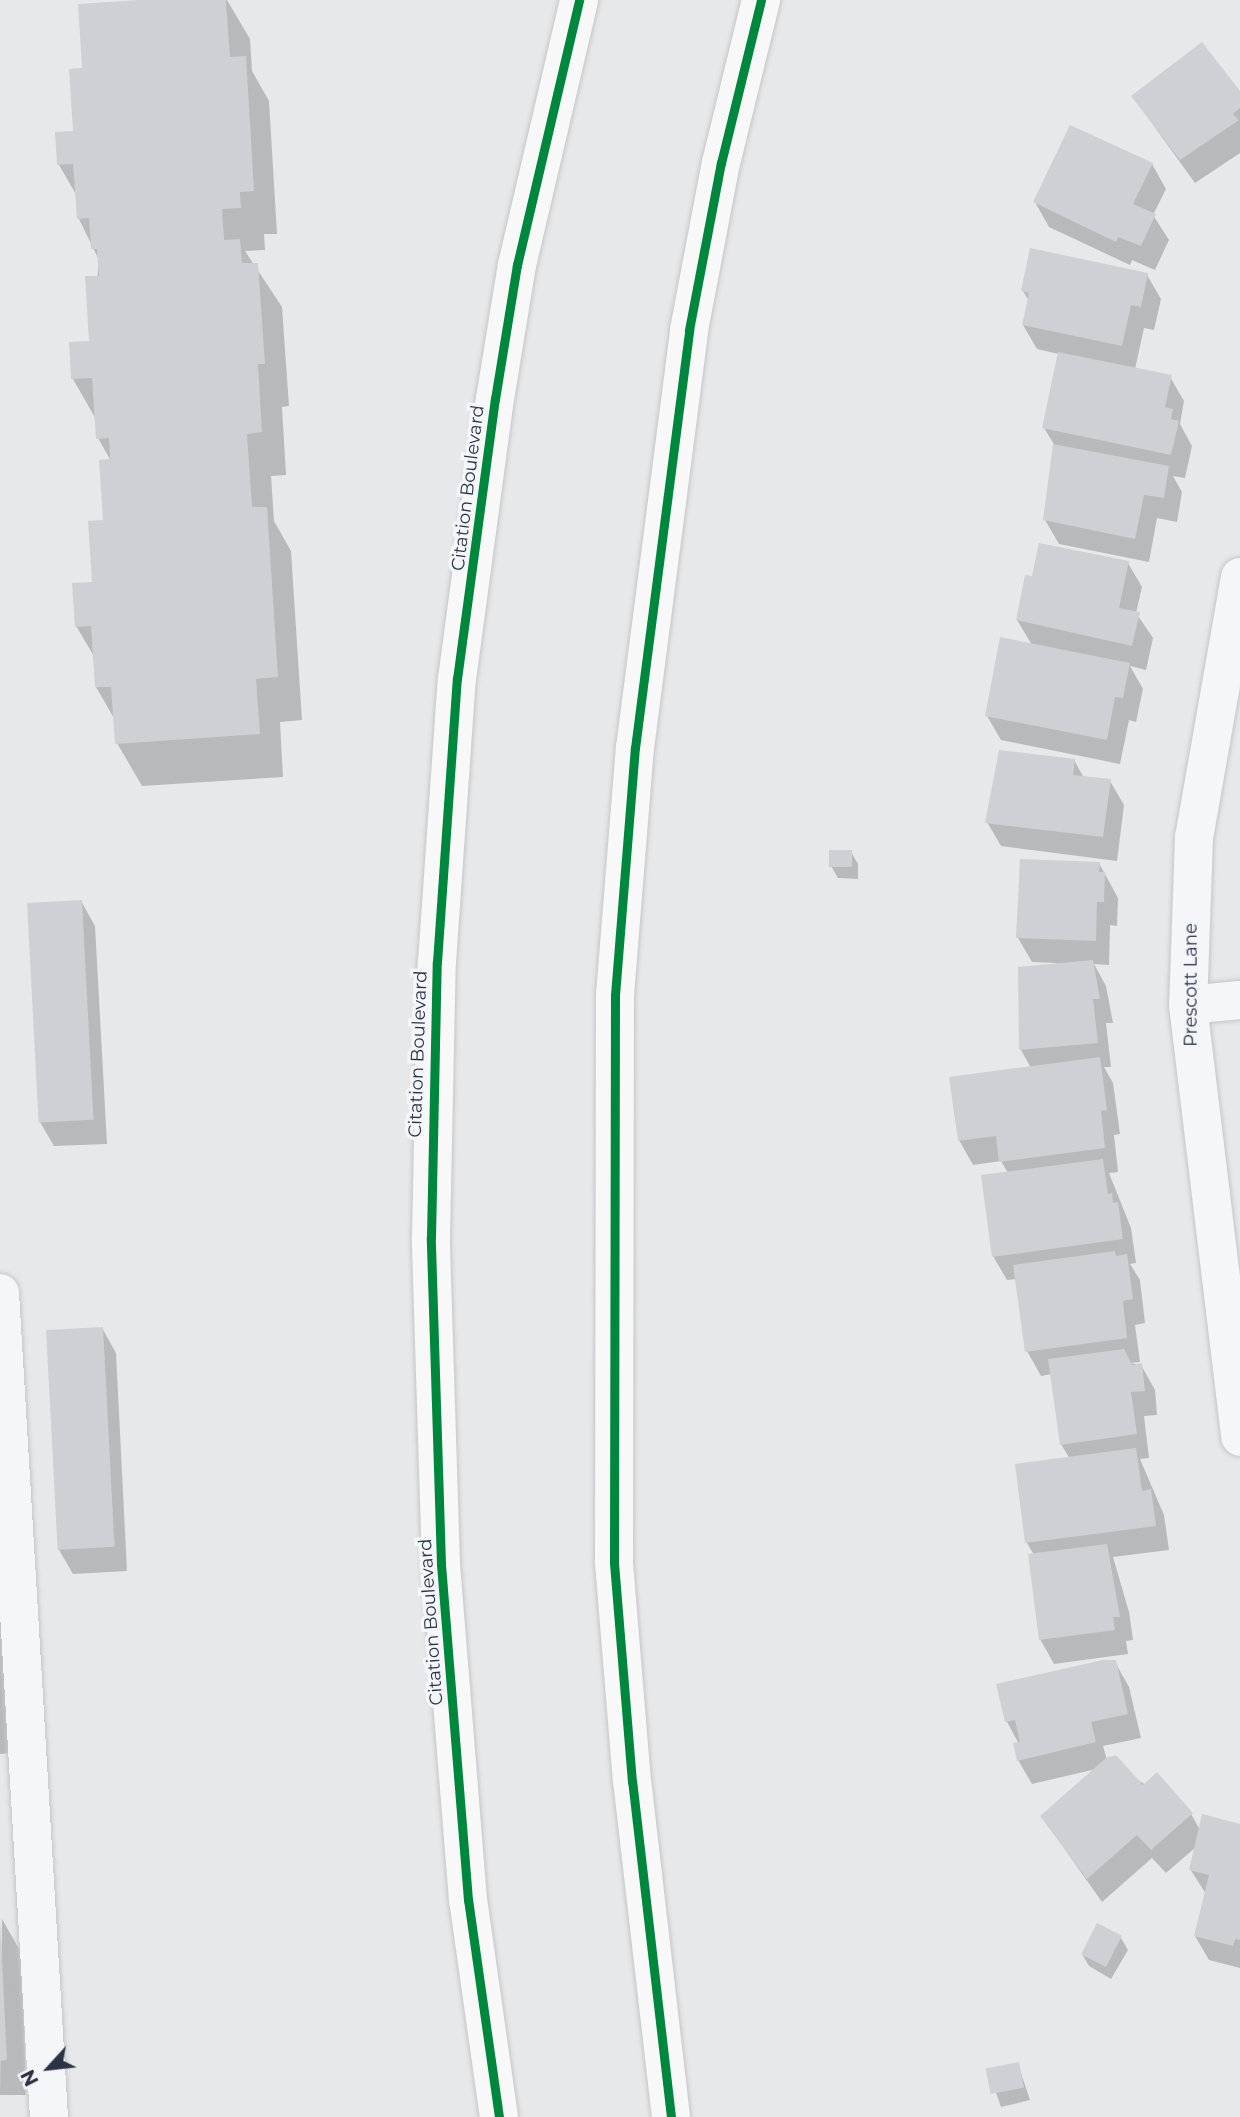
<!DOCTYPE html>
<style>
body{margin:0}
#map{position:relative;width:1240px;height:2117px;overflow:hidden;background:#e6e8ea;font-family:Montserrat,sans-serif}
div>[style]{position:absolute}
.shadow>*{inset:0;background:#0003}
.building>*{inset:0;background:#ced0d3;transform-origin:0 0}
.roads{filter:drop-shadow(0 0 2px #c4c6c8) drop-shadow(0 0 2px #c4c6c8)}
.street>*{height:38px;margin:-19px;padding:0 19px;transform-origin:19px;border-radius:19px;background:#f5f6f7}
.secondary>*{height:38px;margin:-19px;padding:0 19px;transform-origin:19px;border-radius:19px;background:#f8f8f8}
.cycleway>*{height:9px;margin:-4.5px;padding:0 4.5px;transform-origin:4.5px;border-radius:4.5px;background:#00873e}
span{translate:-50% -50%;white-space:nowrap;text-align:center;line-height:1.15;-webkit-text-stroke:7px #f4f6f9;paint-order:stroke}
.street-label{font-size:18px;color:#2b3445}
.north{position:absolute;left:14px;top:2033px;width:70px;height:70px;-webkit-text-stroke:5px #f4f6f9;paint-order:stroke;rotate:243deg;font-size:19px;font-weight:700;line-height:28px;text-align:center;color:#2b3445}
.north::after{content:'';display:block;margin:auto;width:24px;height:32px;background:#2b3445;clip-path:polygon(50% 0,100% 100%,50% 72%,0 100%)}
</style>
<div id="map">
<div class="shadow">
<div style="clip-path:polygon(166px 0,227px 0,250px 39px,252px 71px,269px 101px,277px 234px,264px 234px,265px 250px,245px 251px,282px 307px,289px 406px,282px 407px,286px 475px,271px 476px,274px 521px,291px 551px,302px 720px,280px 722px,283px 777px,142px 786px,117px 743px,115px 720px,96px 687px,95px 658px,76px 626px,94px 584px,111px 461px,98px 438px,97px 421px,73px 379px,91px 343px,99px 260px,79px 219px,77px 196px,59px 165px,75px 132px,84px 69px)"></div>
<div style="clip-path:polygon(1240px 94px,1240px 153px,1195px 183px,1133px 97px)"></div>
<div style="clip-path:polygon(1152px 164px,1166px 189px,1153px 215px,1169px 240px,1155px 270px,1132px 260px,1130px 265px,1049px 227px,1035px 202px)"></div>
<div style="clip-path:polygon(1147px 275px,1161px 299px,1154px 330px,1144px 328px,1135px 369px,1170px 377px,1184px 401px,1180px 424px,1192px 446px,1185px 478px,1173px 476px,1182px 492px,1177px 522px,1157px 518px,1149px 562px,1059px 544px,1045px 520px,1055px 446px,1044px 428px,1059px 354px,1037px 349px,1023px 325px,1029px 301px,1023px 291px)"></div>
<div style="clip-path:polygon(1128px 563px,1142px 587px,1136px 613px,1153px 638px,1146px 670px,1130px 666px,1143px 689px,1136px 722px,1129px 720px,1120px 764px,1001px 740px,987px 716px,1032px 645px,1017px 620px)"></div>
<div style="clip-path:polygon(1074px 760px,1084px 778px,1110px 781px,1124px 805px,1117px 861px,1001px 846px,987px 822px)"></div>
<div style="clip-path:polygon(851px 852px,858px 864px,858px 879px,838px 878px,831px 866px)"></div>
<div style="clip-path:polygon(1099px 863px,1118px 898px,1117px 926px,1110px 925px,1109px 965px,1094px 964px,1106px 986px,1113px 1023px,1106px 1023px,1111px 1067px,1104px 1067px,1113px 1083px,1120px 1134px,1114px 1135px,1118px 1172px,1109px 1173px,1131px 1228px,1136px 1263px,1130px 1264px,1140px 1280px,1145px 1323px,1135px 1325px,1140px 1362px,1130px 1363px,1141px 1365px,1155px 1390px,1157px 1415px,1144px 1416px,1149px 1458px,1140px 1459px,1164px 1515px,1169px 1550px,1113px 1557px,1129px 1612px,1133px 1640px,1126px 1641px,1128px 1654px,1054px 1664px,1040px 1639px,1034px 1555px,1027px 1543px,1070px 1459px,1061px 1444px,1052px 1374px,1041px 1376px,1027px 1351px,1017px 1279px,1007px 1280px,993px 1256px,1008px 1173px,1001px 1161px,973px 1165px,959px 1140px,1031px 1068px,1021px 1050px,1056px 963px,1032px 962px,1018px 938px)"></div>
<div style="clip-path:polygon(81px 901px,95px 926px,107px 1144px,54px 1146px,40px 1122px)"></div>
<div style="clip-path:polygon(102px 1328px,116px 1353px,127px 1571px,73px 1574px,59px 1550px)"></div>
<div style="clip-path:polygon(0 1576px,12px 1753px,0 1754px)"></div>
<div style="clip-path:polygon(1115px 1662px,1129px 1687px,1141px 1738px,1103px 1746px,1107px 1760px,1191px 1814px,1200px 1830px,1240px 1825px,1240px 1968px,1209px 1960px,1195px 1936px,1206px 1894px,1190px 1869px,1196px 1847px,1166px 1873px,1152px 1858px,1102px 1902px,1042px 1817px,1096px 1769px,1032px 1784px,1018px 1760px,1019px 1744px,1007px 1722px,998px 1685px)"></div>
<div style="clip-path:polygon(2px 1919px,22px 1954px,26px 2095px,0 2095px)"></div>
<div style="clip-path:polygon(1121px 1938px,1128px 1950px,1111px 1979px,1089px 1966px,1082px 1954px)"></div>
<div style="clip-path:polygon(1018px 2064px,1030px 2100px,1001px 2107px,988px 2070px)"></div>
</div>
<div class="building">
<div style="clip-path:polygon(139px 0,226px 0,230px 57px,246px 56px,254px 191px,240px 192px,241px 208px,222px 209px,224px 240px,240px 239px,242px 263px,258px 263px,265px 364px,258px 364px,262px 432px,247px 434px,252px 507px,267px 507px,278px 677px,256px 679px,260px 734px,115px 744px,111px 687px,95px 687px,91px 626px,75px 627px,72px 583px,92px 582px,88px 521px,103px 520px,99px 460px,110px 459px,109px 438px,96px 439px,92px 378px,71px 379px,69px 342px,89px 341px,85px 276px,99px 276px,97px 249px,91px 249px,89px 218px,77px 219px,73px 164px,57px 165px,55px 132px,73px 131px,69px 69px,82px 68px,78px 4px)"></div>
<div style="clip-path:polygon(1202px 42px,1240px 91px,1240px 108px,1233px 114px,1239px 120px,1180px 160px,1131px 96px)"></div>
<div style="clip-path:polygon(1070px 125px,1153px 163px,1133px 204px,1156px 214px,1141px 246px,1118px 237px,1116px 242px,1033px 202px)"></div>
<div style="clip-path:polygon(1030px 248px,1148px 273px,1141px 307px,1131px 305px,1122px 346px,1022px 325px,1029px 293px,1021px 291px)"></div>
<div style="clip-path:polygon(1058px 352px,1172px 375px,1165px 407px,1173px 409px,1171px 419px,1179px 421px,1171px 455px,1042px 428px)"></div>
<div style="clip-path:polygon(1053px 444px,1169px 466px,1164px 498px,1144px 495px,1135px 539px,1043px 520px)"></div>
<div style="clip-path:polygon(1039px 543px,1129px 561px,1119px 608px,1140px 612px,1132px 646px,1016px 620px,1025px 575px,1032px 576px)"></div>
<div style="clip-path:polygon(1000px 637px,1130px 663px,1123px 698px,1115px 697px,1107px 740px,985px 716px)"></div>
<div style="clip-path:polygon(999px 750px,1075px 759px,1073px 775px,1111px 779px,1103px 837px,985px 823px)"></div>
<div style="left:829px;top:850px;width:23px;height:17px"></div>
<div style="clip-path:polygon(1020px 859px,1100px 862px,1099px 872px,1105px 872px,1104px 902px,1097px 902px,1096px 941px,1016px 938px)"></div>
<div style="left:82px;top:900px;width:220px;height:55px;rotate:87deg"></div>
<div style="clip-path:polygon(1093px 960px,1100px 999px,1093px 999px,1098px 1043px,1019px 1050px,1018px 967px)"></div>
<div style="clip-path:polygon(1100px 1057px,1107px 1110px,1101px 1111px,1105px 1148px,999px 1162px,996px 1136px,958px 1141px,949px 1077px)"></div>
<div style="clip-path:polygon(1103px 1159px,1108px 1194px,1112px 1193px,1113px 1203px,1118px 1202px,1123px 1239px,992px 1257px,981px 1175px)"></div>
<div style="clip-path:polygon(1115px 1251px,1116px 1256px,1127px 1254px,1133px 1299px,1123px 1301px,1127px 1338px,1025px 1352px,1013px 1265px)"></div>
<div style="left:103px;top:1327px;width:220px;height:57px;rotate:87deg"></div>
<div style="clip-path:polygon(1124px 1349px,1132px 1365px,1142px 1363px,1145px 1391px,1131px 1392px,1137px 1434px,1060px 1445px,1048px 1359px)"></div>
<div style="clip-path:polygon(1136px 1448px,1142px 1491px,1151px 1489px,1156px 1526px,1025px 1543px,1015px 1464px)"></div>
<div style="clip-path:polygon(1107px 1544px,1120px 1617px,1113px 1617px,1115px 1630px,1039px 1640px,1028px 1554px)"></div>
<div style="clip-path:polygon(1103px 1660px,1116px 1660px,1128px 1714px,1091px 1722px,1096px 1742px,1017px 1761px,1013px 1743px,1020px 1742px,1015px 1720px,1005px 1722px,996px 1684px)"></div>
<div style="clip-path:polygon(1116px 1755px,1143px 1785px,1157px 1772px,1193px 1813px,1151px 1850px,1137px 1835px,1087px 1879px,1040px 1816px,1106px 1758px)"></div>
<div style="clip-path:polygon(1202px 1814px,1240px 1824px,1240px 1940px,1235px 1939px,1233px 1946px,1194px 1936px,1209px 1875px,1189px 1870px)"></div>
<div style="clip-path:polygon(0 1918px,7px 2060px,0 2061px)"></div>
<div style="left:1097px;top:1923px;width:28px;height:35px;rotate:27deg"></div>
<div style="left:1019px;top:2062px;width:26px;height:34px;rotate:79deg"></div>
</div>
<div class="roads">
<div class="street">
<div style="left:1240px;top:577px;width:264px;rotate:100deg"></div>
<div style="left:1194px;top:837px;width:168px;rotate:92deg"></div>
<div style="left:1188px;top:1005px;width:435px;rotate:83.1deg"></div>
<div style="left:1188px;top:1005px;width:52px;rotate:-5.5deg"></div>
<div style="left:0;top:1293px;width:825px;rotate:86.6deg"></div>
</div>
<div class="secondary">
<div style="left:499px;top:2117px;width:219px;rotate:-98.1deg"></div>
<div style="left:468px;top:1900px;width:337px;rotate:-94.6deg"></div>
<div style="left:441px;top:1564px;width:327px;rotate:-91.8deg"></div>
<div style="left:431px;top:1237px;width:275px;rotate:-88.8deg"></div>
<div style="left:437px;top:962px;width:284px;rotate:-86deg"></div>
<div style="left:457px;top:679px;width:283px;rotate:-82.3deg"></div>
<div style="left:495px;top:399px;width:136px;rotate:-80.7deg"></div>
<div style="left:517px;top:265px;width:272px;rotate:-76.8deg"></div>
<div style="left:671px;top:2117px;width:337px;rotate:-96.6deg"></div>
<div style="left:632px;top:1782px;width:221px;rotate:-94.7deg"></div>
<div style="left:614px;top:1562px;width:567px;rotate:-89.9deg"></div>
<div style="left:615px;top:995px;width:248px;rotate:-85.4deg"></div>
<div style="left:635px;top:748px;width:421px;rotate:-82.6deg"></div>
<div style="left:689px;top:330px;width:170px;rotate:-79.2deg"></div>
<div style="left:721px;top:163px;width:168px;rotate:-76.2deg"></div>
</div>
</div>
<div class="cycleway">
<div style="left:499px;top:2117px;width:219px;rotate:-98.1deg"></div>
<div style="left:468px;top:1900px;width:337px;rotate:-94.6deg"></div>
<div style="left:441px;top:1564px;width:327px;rotate:-91.8deg"></div>
<div style="left:431px;top:1237px;width:275px;rotate:-88.8deg"></div>
<div style="left:437px;top:962px;width:284px;rotate:-86deg"></div>
<div style="left:457px;top:679px;width:283px;rotate:-82.3deg"></div>
<div style="left:495px;top:399px;width:136px;rotate:-80.7deg"></div>
<div style="left:517px;top:265px;width:272px;rotate:-76.8deg"></div>
<div style="left:671px;top:2117px;width:337px;rotate:-96.6deg"></div>
<div style="left:632px;top:1782px;width:221px;rotate:-94.7deg"></div>
<div style="left:614px;top:1562px;width:567px;rotate:-89.9deg"></div>
<div style="left:615px;top:995px;width:248px;rotate:-85.4deg"></div>
<div style="left:635px;top:748px;width:421px;rotate:-82.6deg"></div>
<div style="left:689px;top:330px;width:170px;rotate:-79.2deg"></div>
<div style="left:721px;top:163px;width:168px;rotate:-76.2deg"></div>
</div>
<div class="street-label">
<span style="left:468px;top:488px;rotate:-83deg">Citation Boulevard</span>
<span style="left:1191px;top:985px;rotate:-90deg">Prescott Lane</span>
<span style="left:418px;top:1054px;rotate:-88deg">Citation Boulevard</span>
<span style="left:431px;top:1622px;rotate:-94deg">Citation Boulevard</span>
</div>
<div class="north">N</div>
</div>
